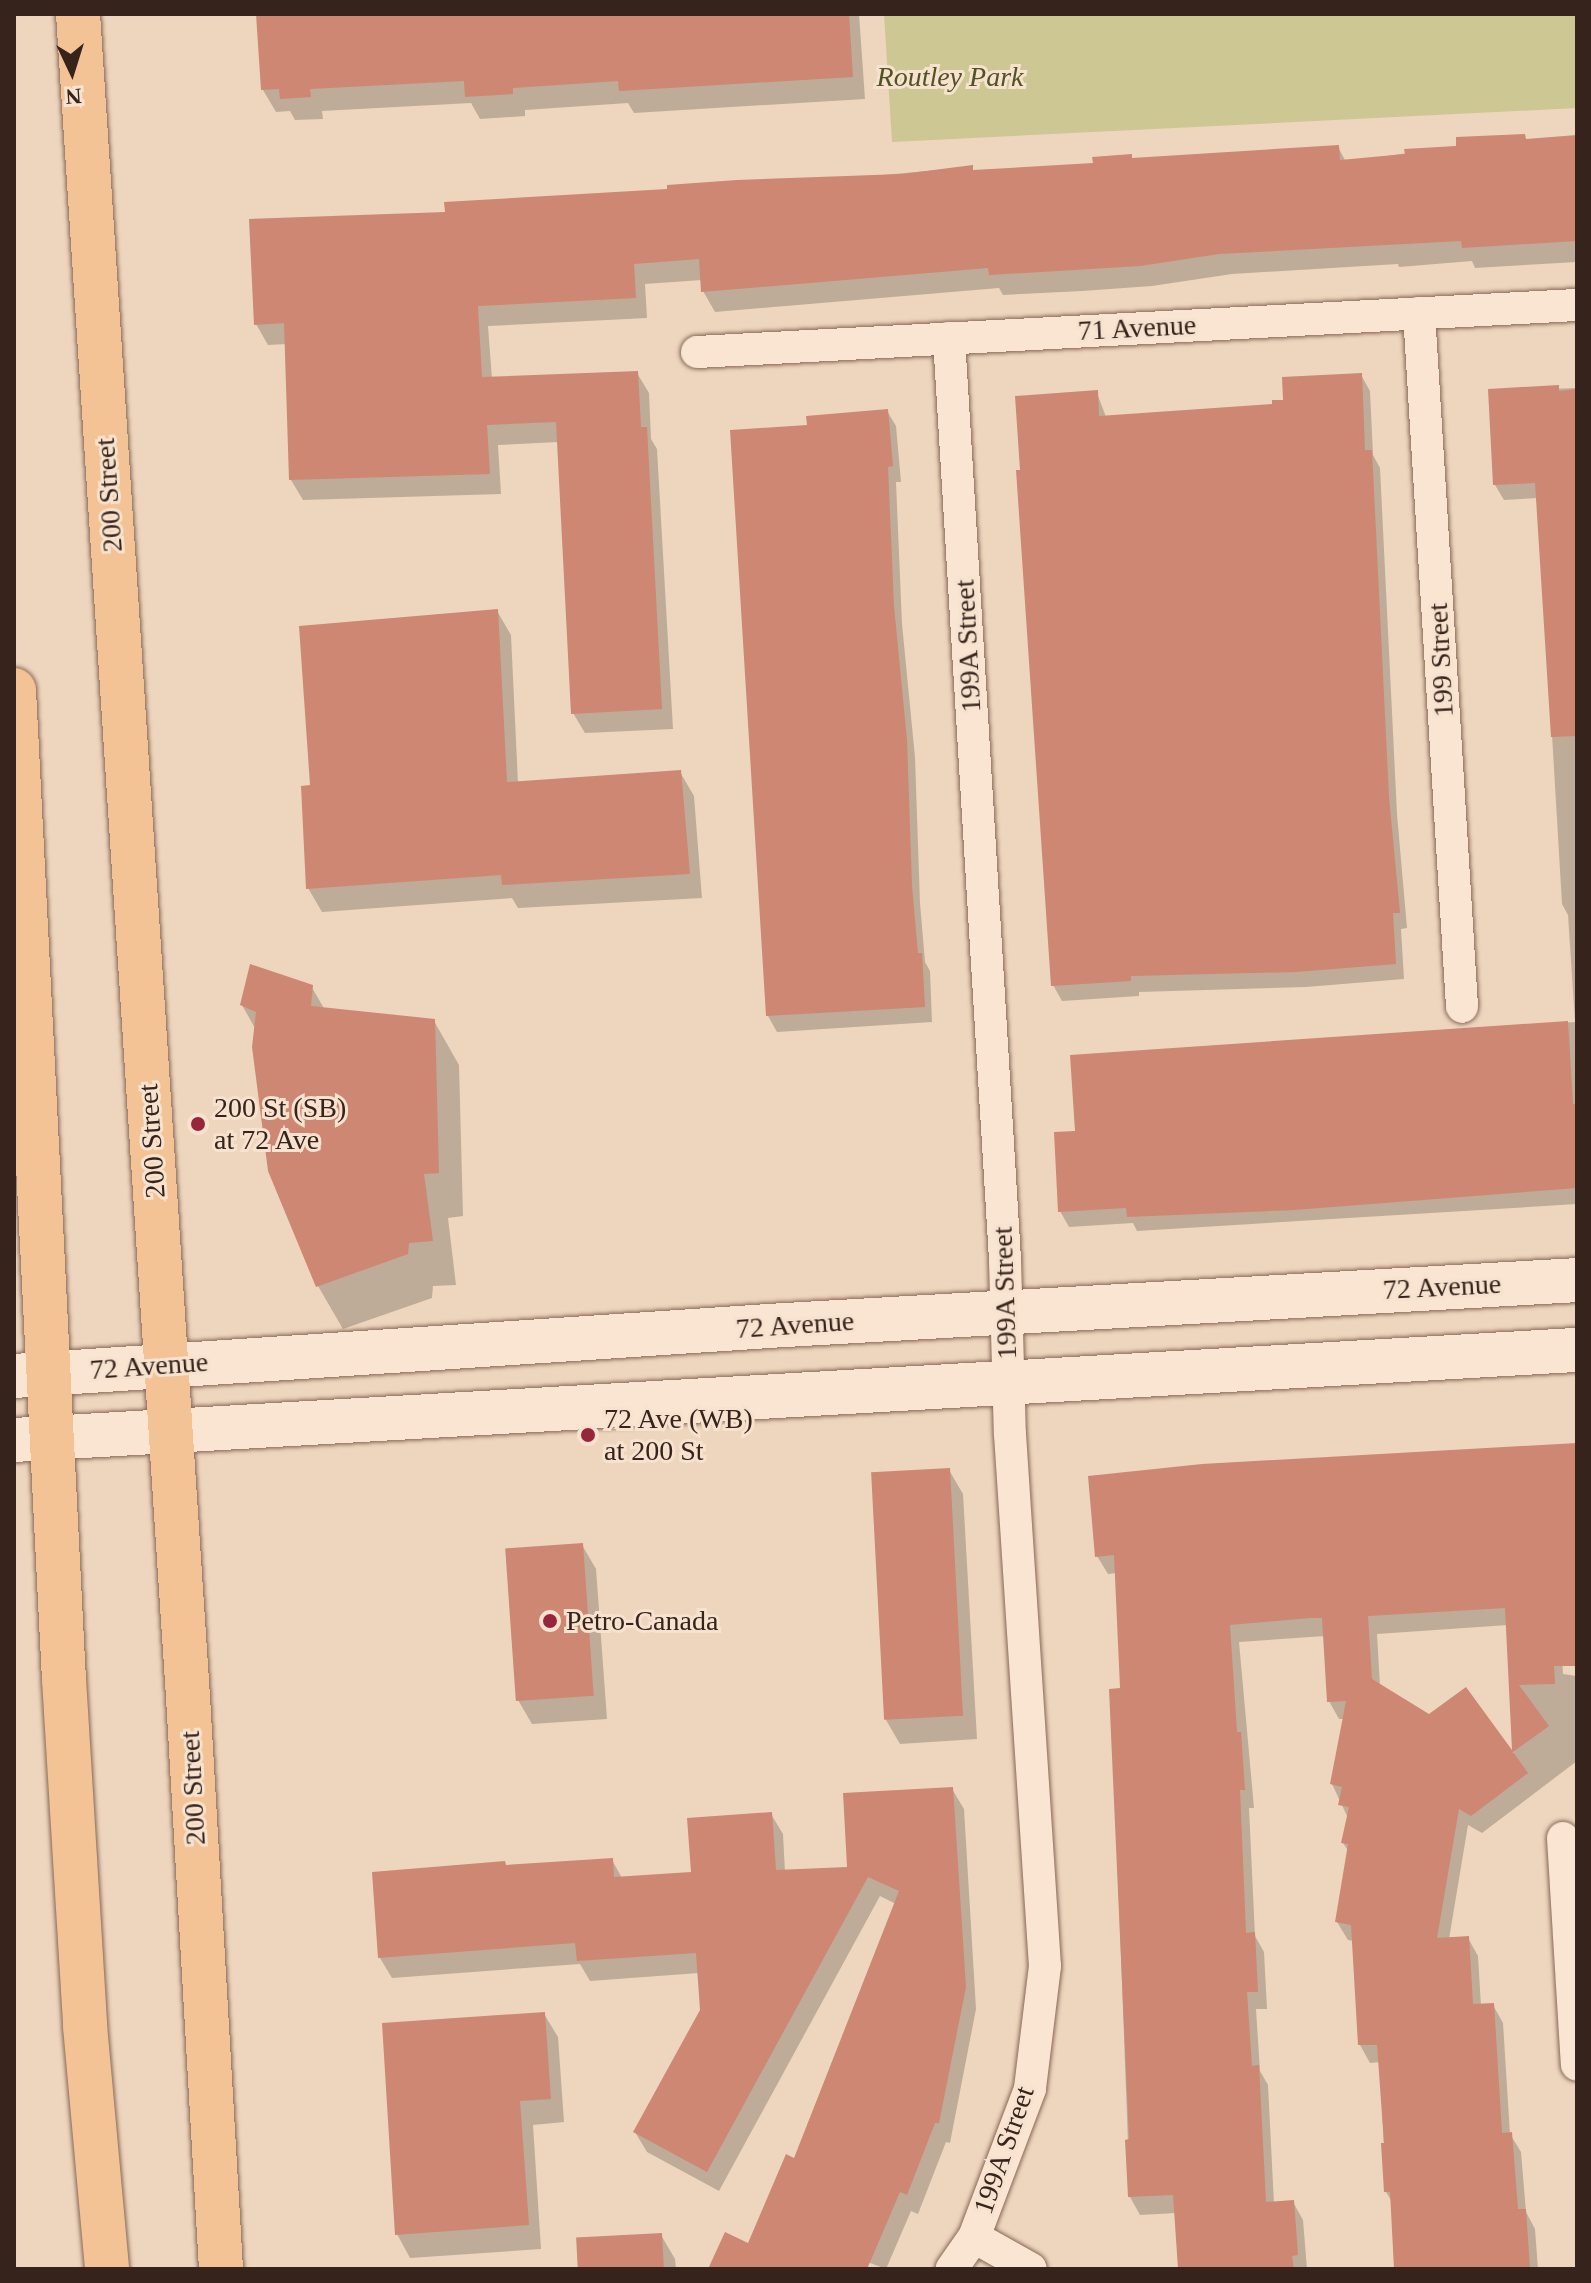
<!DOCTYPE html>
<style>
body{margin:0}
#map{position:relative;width:1591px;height:2283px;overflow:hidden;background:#eed6be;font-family:Georgia,serif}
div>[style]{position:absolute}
.green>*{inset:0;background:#ccc793}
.shadow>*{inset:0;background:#0003}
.building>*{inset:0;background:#cd8773;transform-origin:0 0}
.roads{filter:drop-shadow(0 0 2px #876757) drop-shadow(0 0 2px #876757)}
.minor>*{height:32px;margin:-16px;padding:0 16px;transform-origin:16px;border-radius:16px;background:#f9e5d2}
.secondary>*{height:44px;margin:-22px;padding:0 22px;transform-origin:22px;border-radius:22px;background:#f9e5d2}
.primary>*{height:44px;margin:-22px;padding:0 22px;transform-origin:22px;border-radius:22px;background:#f3c395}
.dots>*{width:22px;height:22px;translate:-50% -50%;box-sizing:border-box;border:4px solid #f6e2ce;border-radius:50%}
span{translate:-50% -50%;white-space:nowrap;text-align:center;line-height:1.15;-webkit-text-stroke:6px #f6e2ce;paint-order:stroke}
.park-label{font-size:28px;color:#505322;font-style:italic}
.street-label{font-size:28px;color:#36231c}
.poi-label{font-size:28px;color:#36231c}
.left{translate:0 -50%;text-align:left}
.frame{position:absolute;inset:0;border:16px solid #36231c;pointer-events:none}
.north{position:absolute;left:32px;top:32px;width:80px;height:80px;-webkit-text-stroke:6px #f6e2ce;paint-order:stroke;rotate:176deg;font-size:22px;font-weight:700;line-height:32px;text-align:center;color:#36231c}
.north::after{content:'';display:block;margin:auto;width:28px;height:36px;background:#36231c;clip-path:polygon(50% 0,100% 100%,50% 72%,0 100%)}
</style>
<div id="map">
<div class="green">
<div style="clip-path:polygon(884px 14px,1577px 14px,1577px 108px,892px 142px)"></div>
</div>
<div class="shadow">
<div style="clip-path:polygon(259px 14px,859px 14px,865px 99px,634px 113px,628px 103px,525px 110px,525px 116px,480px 119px,471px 103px,322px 111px,323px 119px,295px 120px,290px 111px,276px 112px,263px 90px)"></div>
<div style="clip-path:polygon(1524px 136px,1527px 141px,1577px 138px,1577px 262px,1475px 268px,1472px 261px,1399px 267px,1398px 264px,1232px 274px,1152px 286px,1082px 291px,1003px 295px,999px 288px,715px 312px,703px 291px,702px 280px,645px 284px,647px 318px,488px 326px,492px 379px,637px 373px,649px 393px,651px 439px,657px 449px,673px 729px,585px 733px,573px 713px,559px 442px,498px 445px,501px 494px,303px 500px,291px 480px,286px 344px,268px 345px,256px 324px,447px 214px,972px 167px,974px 172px,1095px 164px,1131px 156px,1133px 160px,1338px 147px,1346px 162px)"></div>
<div style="clip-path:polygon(1361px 375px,1370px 391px,1373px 455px,1380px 468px,1397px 814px,1407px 928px,1401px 929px,1404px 979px,1306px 987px,1139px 992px,1139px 996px,1062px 1001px,1053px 985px,1097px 393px,1106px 417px,1274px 406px)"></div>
<div style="clip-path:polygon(1577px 388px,1577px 1204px,1137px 1231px,1133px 1223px,1069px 1227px,1060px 1211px,1077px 1133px,1072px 1057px,1575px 1022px,1568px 915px,1562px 904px,1538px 498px,1504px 500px,1495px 485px,1490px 391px)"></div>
<div style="clip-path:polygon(887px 411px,896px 426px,901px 482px,896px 482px,902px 624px,915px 757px,920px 903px,925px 962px,930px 971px,932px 1022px,777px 1032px,768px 1016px,732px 432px,809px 427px)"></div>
<div style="clip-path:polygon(497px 611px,511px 635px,518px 783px,680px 772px,694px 796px,702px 898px,518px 908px,512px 898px,322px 912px,308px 888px,312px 787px)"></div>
<div style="clip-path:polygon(311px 986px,325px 1010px,434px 1021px,459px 1065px,463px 1216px,448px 1218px,456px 1285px,433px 1286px,432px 1298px,343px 1329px,318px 1286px,256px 1030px,242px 1005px)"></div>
<div style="clip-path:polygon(evenodd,1577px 1445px,1577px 1622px,1560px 1623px,1563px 1674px,1577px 1676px,1577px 1761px,1482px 1833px,1468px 1825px,1449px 1939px,1468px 1938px,1478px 1956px,1481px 2006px,1493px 2005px,1503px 2023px,1510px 2134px,1521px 2152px,1526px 2212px,1535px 2229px,1538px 2269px,1396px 2269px,1392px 2202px,1386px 2192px,1380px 2062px,1370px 2063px,1360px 2045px,1354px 1941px,1348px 1940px,1337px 1922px,1349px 1852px,1343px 1843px,1348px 1818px,1332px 1784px,1345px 1719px,1339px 1719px,1329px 1701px,1325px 1636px,1239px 1642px,1254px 1808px,1249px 1808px,1255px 1936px,1264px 1952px,1267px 2009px,1256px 2009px,1260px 2071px,1268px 2085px,1274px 2204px,1293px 2202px,1303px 2220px,1307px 2269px,1182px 2269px,1176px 2213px,1140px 2215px,1130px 2197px,1111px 1691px,1122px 1690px,1117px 1573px,1108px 1574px,1097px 1556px,1577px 1445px,1508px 1625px,1514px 1757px,1429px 1717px,1380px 1686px,1377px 1634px,1508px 1625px)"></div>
<div style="clip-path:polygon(949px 1470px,963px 1494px,977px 1739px,900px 1744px,886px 1720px)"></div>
<div style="clip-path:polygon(582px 1545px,596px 1569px,607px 1719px,532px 1724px,518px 1700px)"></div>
<div style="clip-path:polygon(952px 1789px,964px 1809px,976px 2009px,950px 2143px,946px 2142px,918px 2214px,911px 2211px,886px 2269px,862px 2260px,858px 2269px,710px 2269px,749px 2245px,796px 2161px,896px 1904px,880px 1896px,719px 2191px,647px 2152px,635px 2132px,702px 2010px,699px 1973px,590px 1981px,580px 1964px,392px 1978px,380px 1958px,506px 1867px,612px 1860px,622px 1878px,693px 1873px,771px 1814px,783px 1834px,785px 1872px,850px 1869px)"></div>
<div style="clip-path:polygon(544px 2014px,558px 2037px,564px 2122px,533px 2125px,541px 2249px,410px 2258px,397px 2234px)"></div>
<div style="clip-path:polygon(661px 2235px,675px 2259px,676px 2269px,580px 2269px)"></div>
</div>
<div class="building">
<div style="clip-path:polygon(256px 14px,849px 14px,853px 77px,619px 91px,618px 81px,513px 88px,513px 94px,465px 97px,464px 81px,310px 89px,311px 97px,280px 99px,279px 89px,261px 90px)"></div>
<div style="clip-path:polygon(1525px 134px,1526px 139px,1577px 135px,1577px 241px,1462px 248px,1461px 241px,1219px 254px,1140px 266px,989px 275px,988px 268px,701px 292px,699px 259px,634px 264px,636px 298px,478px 306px,482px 377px,638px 371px,641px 427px,647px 427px,662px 709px,571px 714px,556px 422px,487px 425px,490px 474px,289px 480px,284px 323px,254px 325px,249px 219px,445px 212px,444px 202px,667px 189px,667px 185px,737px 180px,902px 174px,973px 165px,973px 170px,1093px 163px,1092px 157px,1132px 154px,1132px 158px,1339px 145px,1340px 160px,1405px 154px,1404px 149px,1456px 146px,1456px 137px)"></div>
<div style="clip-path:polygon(1362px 373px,1365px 450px,1372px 450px,1389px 797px,1400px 913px,1393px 913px,1396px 964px,1296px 972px,1131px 976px,1131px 981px,1051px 986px,1016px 470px,1020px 470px,1015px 396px,1098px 390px,1099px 416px,1272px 404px,1272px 400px,1283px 400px,1282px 377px)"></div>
<div style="clip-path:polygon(1559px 385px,1559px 391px,1577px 389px,1577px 736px,1551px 737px,1535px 483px,1493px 485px,1488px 389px)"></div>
<div style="clip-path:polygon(888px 409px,893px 466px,888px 467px,894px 606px,907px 740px,912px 886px,918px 953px,922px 953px,925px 1007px,766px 1016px,730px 430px,807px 425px,806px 416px)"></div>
<div style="clip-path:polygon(498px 609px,507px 782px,681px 770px,690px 874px,502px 885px,501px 875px,306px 889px,301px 786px,310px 785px,299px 626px)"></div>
<div style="clip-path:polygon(250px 964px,313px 985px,311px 1006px,435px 1019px,439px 1173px,424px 1174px,433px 1241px,409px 1243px,408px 1254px,316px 1287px,268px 1171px,252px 1047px,256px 1012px,240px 1005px)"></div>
<div style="clip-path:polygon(1568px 1021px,1573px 1104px,1577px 1104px,1577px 1188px,1294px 1210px,1127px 1217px,1126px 1208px,1058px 1212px,1054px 1132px,1075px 1131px,1070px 1055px)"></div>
<div style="clip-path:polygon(evenodd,1577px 1443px,1577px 1666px,1554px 1666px,1555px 1684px,1519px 1685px,1549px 1726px,1513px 1752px,1528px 1773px,1471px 1816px,1459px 1809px,1437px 1938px,1469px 1936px,1473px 2004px,1494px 2003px,1502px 2133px,1512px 2132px,1518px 2209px,1526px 2209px,1530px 2269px,1394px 2269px,1390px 2192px,1384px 2192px,1381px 2143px,1384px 2143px,1377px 2045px,1358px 2045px,1351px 1925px,1335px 1922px,1348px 1844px,1341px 1843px,1349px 1807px,1338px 1805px,1342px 1787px,1330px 1784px,1346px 1701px,1327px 1702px,1322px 1618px,1310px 1618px,1230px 1625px,1237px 1732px,1241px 1732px,1245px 1790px,1240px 1790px,1246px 1933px,1255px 1932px,1258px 1992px,1247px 1992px,1252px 2066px,1259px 2065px,1266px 2202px,1294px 2200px,1298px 2255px,1292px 2256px,1294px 2269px,1178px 2269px,1173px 2195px,1128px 2197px,1125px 2140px,1129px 2139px,1109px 1689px,1120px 1688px,1114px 1555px,1095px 1557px,1088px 1476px,1202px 1464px,1577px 1443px,1505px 1608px,1512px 1750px,1466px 1687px,1429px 1714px,1372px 1679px,1368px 1616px,1505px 1608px)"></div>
<div style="left:950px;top:1468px;width:248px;height:79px;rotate:87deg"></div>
<div style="left:583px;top:1543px;width:153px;height:78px;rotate:86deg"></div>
<div style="clip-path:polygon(953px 1787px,966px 1987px,939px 2123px,935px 2123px,907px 2195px,900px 2192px,867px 2269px,708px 2269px,725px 2232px,748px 2243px,786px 2154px,794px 2158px,899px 1891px,868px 1877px,707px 2172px,633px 2132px,700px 2010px,696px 1953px,577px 1961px,575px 1943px,378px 1958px,372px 1872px,505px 1861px,506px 1865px,613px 1858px,614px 1877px,691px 1872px,687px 1818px,772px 1812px,776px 1870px,847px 1867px,843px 1793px)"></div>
<div style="clip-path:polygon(545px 2012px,551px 2099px,520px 2101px,529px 2225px,395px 2235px,382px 2023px)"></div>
<div style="left:662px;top:2233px;width:36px;height:86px;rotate:87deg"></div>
</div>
<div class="roads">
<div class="minor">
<div style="left:1419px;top:313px;width:695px;rotate:86.45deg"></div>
<div style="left:949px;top:338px;width:924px;rotate:86.52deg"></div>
<div style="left:1005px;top:1260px;width:174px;rotate:88.4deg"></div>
<div style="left:1010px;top:1434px;width:533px;rotate:86.24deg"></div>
<div style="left:1045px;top:1966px;width:124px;rotate:97deg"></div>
<div style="left:1030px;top:2089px;width:158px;rotate:110.7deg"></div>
<div style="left:974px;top:2237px;width:39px;rotate:125deg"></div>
<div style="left:697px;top:352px;width:881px;rotate:-3.06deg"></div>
<div style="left:1563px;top:1838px;width:227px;rotate:86.5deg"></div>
<div style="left:974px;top:2237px;width:65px;rotate:29.3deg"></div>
</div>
<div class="secondary">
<div style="left:14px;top:1376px;width:756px;rotate:-3.79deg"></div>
<div style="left:768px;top:1326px;width:810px;rotate:-3.25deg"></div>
<div style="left:14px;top:1440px;width:1566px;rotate:-3.3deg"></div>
</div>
<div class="primary">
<div style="left:78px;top:14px;width:1687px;rotate:86.26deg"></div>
<div style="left:188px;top:1697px;width:573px;rotate:86.7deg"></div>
<div style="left:14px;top:690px;width:990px;rotate:87.11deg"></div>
<div style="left:64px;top:1679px;width:348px;rotate:86.5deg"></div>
<div style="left:85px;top:2026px;width:244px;rotate:84.8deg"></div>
</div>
</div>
<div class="dots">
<div style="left:198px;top:1124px;background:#97263d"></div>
<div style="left:588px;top:1435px;background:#97263d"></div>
<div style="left:550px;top:1621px;background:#97263d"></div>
</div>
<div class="park-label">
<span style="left:950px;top:77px">Routley Park</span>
</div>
<div class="street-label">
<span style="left:1137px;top:328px;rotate:-3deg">71 Avenue</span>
<span style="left:109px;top:495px;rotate:-94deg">200 Street</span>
<span style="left:968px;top:646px;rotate:-93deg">199A Street</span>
<span style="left:1441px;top:660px;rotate:-93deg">199 Street</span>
<span style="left:152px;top:1141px;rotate:-94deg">200 Street</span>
<span style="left:1442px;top:1287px;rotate:-3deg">72 Avenue</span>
<span style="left:1005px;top:1293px;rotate:-92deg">199A Street</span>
<span style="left:795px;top:1325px;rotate:-4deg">72 Avenue</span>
<span style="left:149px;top:1366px;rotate:-4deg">72 Avenue</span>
<span style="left:193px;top:1788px;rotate:-93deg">200 Street</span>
<span style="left:1004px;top:2150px;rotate:-71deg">199A Street</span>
</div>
<div class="poi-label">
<span class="left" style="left:214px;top:1124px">200 St (SB)<br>at 72 Ave</span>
<span class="left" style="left:604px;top:1435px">72 Ave (WB)<br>at 200 St</span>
<span class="left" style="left:566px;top:1621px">Petro-Canada</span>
</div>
<div class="frame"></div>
<div class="north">N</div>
</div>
